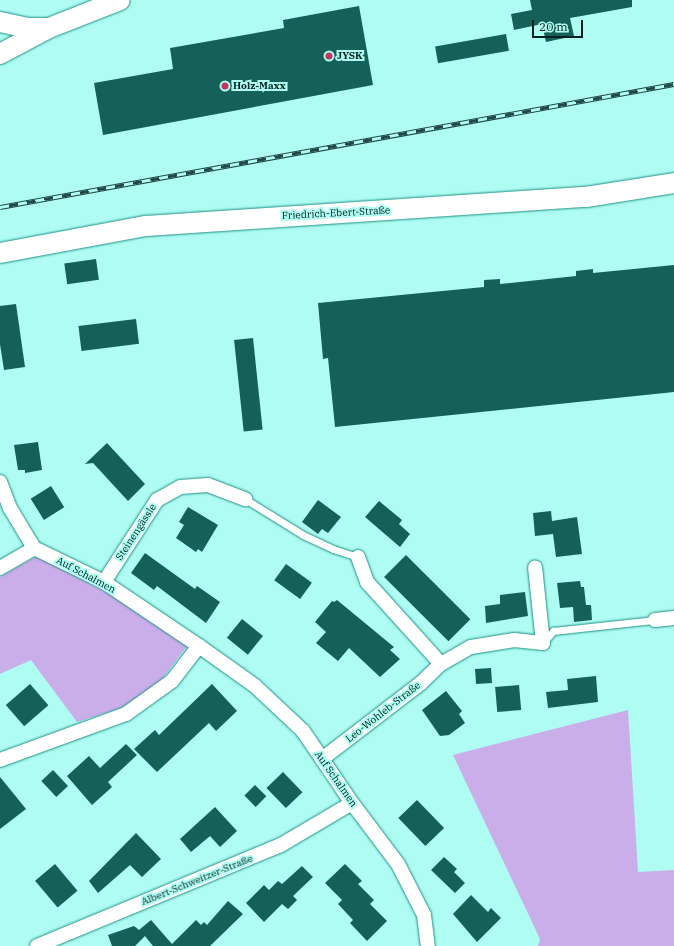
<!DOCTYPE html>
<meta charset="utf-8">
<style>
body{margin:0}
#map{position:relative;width:674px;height:946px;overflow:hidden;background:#aefcf2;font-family:"IBM Plex Serif",serif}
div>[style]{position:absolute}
.green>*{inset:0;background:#caaee9}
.building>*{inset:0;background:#156059;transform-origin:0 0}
.roads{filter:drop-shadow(0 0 1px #1d9086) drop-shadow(0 0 1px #1d9086)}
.lane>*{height:7px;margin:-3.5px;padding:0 3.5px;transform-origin:3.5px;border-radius:3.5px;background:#fff}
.street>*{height:14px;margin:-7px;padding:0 7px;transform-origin:7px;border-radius:7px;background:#fff}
.secondary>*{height:20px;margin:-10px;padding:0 10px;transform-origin:10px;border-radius:10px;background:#fff}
.rail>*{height:4.5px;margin-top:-2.25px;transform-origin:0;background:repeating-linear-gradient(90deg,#aefcf2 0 9px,#204844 0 18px);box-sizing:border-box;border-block:1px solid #204844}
.dots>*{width:11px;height:11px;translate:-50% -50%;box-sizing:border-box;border:2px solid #aefcf2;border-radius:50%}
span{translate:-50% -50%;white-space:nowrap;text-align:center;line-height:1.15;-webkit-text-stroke:4px #aefcf2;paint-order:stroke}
.poi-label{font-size:10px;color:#01211e;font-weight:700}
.left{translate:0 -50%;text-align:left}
.street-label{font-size:10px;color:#01211e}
.scale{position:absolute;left:532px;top:20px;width:51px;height:18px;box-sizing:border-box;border:2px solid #01211e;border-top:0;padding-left:5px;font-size:12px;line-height:14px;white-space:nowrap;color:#01211e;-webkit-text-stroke:3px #aefcf2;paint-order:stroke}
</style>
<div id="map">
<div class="green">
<div style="clip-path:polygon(37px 556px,100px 588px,187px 646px,163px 678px,148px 691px,121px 708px,77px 722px,31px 660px,0 674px,0 577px)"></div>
<div style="clip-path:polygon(628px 710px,638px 872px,674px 870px,674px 946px,538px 946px,540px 939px,453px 755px)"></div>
</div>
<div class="building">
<div style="clip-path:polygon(530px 0,632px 0,632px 7px,570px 18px,574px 36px,546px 42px,542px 24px,514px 30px,511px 14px,532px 10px)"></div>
<div style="clip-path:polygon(359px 6px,373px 85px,103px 135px,94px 83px,173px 69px,170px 48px,284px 28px,283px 20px)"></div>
<div style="left:506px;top:34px;width:17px;height:72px;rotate:80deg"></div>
<div style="left:96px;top:259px;width:21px;height:32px;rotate:82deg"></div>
<div style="clip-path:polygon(674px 265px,674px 392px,335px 427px,328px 358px,323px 359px,318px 303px,484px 287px,484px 280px,500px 279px,500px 284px,576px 276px,576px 271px,593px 269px,593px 273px)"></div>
<div style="clip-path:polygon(16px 304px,25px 367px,4px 370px,0 344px,0 306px)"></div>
<div style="left:136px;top:319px;width:25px;height:58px;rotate:83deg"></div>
<div style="left:253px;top:338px;width:92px;height:19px;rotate:84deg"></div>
<div style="clip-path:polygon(38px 442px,42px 470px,25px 473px,25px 470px,18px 470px,14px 445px)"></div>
<div style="clip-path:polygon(107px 443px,145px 484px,128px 501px,93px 463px,85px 464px)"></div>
<div style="left:51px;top:486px;width:25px;height:24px;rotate:58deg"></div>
<div style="clip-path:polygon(318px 500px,341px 517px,328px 533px,322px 529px,318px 534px,302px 522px)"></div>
<div style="clip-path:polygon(379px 501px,402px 520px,399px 524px,410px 534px,400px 547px,365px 517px)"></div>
<div style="clip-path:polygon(188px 507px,218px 525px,202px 552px,198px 549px,196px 552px,176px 538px,184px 525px,179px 522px)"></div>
<div style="clip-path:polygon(551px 511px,552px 521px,577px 517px,582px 554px,556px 557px,553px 534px,535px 536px,533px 513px)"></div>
<div style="clip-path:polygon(145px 553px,195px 589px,197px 586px,220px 602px,206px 623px,157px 586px,154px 590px,131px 573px)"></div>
<div style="left:406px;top:555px;width:91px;height:31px;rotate:45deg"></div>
<div style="left:286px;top:564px;width:32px;height:20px;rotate:36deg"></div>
<div style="clip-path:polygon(580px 581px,581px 587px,584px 587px,586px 605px,591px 605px,592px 620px,574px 622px,573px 607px,560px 608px,557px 583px)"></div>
<div style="clip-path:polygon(525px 592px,528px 616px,486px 623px,485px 606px,500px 604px,500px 595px)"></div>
<div style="clip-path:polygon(337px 600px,394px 647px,390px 650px,400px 659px,380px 677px,349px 648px,338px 661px,316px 643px,326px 632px,315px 622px,332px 601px,334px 602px)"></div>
<div style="left:242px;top:619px;width:27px;height:24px;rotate:39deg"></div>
<div style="left:491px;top:668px;width:15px;height:16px;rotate:86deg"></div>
<div style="clip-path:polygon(596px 676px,598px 702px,548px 708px,546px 692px,568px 690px,567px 679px)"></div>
<div style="left:30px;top:684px;width:28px;height:32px;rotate:49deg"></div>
<div style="clip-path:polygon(212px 684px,237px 711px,216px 731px,209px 723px,157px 772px,134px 749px,155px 730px,159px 735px)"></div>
<div style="left:519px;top:685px;width:25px;height:24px;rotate:85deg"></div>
<div style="clip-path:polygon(446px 691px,462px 711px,459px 714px,465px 723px,449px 735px,440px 736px,422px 710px)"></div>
<div style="clip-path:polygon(126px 744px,137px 755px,108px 782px,112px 787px,92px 805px,67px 776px,89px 756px,100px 768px)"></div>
<div style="left:53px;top:770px;width:22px;height:16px;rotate:47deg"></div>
<div style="left:283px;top:772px;width:28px;height:23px;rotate:46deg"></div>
<div style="clip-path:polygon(0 777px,26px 809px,0 829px)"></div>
<div style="left:255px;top:785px;width:16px;height:15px;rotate:45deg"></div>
<div style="left:417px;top:800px;width:39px;height:26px;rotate:46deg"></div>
<div style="clip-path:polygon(215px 807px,237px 831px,220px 847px,210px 836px,191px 852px,180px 839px)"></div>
<div style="clip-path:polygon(136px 833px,161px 859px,142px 877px,130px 865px,98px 893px,89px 881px)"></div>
<div style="clip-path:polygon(444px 857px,457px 869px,454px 872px,465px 883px,455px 893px,431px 870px)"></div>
<div style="left:55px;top:864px;width:35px;height:26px;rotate:50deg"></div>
<div style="clip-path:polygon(345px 864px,362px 881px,358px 884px,374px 900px,370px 904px,387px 921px,367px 941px,350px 923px,353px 920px,338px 904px,342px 900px,325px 883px)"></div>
<div style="clip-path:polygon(302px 866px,313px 877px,293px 896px,297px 900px,288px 909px,282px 904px,264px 922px,246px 903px,264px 885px,269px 890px,278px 881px,282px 884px)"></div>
<div style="clip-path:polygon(471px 895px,488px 912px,491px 908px,501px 918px,477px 942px,453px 914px)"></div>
<div style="clip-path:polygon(228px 901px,243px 914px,210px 946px,153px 946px,145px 936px,135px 946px,112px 946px,108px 935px,134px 926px,139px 930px,151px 920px,172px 944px,196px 920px,201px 925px,204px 922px,207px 925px)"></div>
</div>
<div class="roads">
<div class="lane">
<div style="left:245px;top:499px;width:68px;rotate:31.8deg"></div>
<div style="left:303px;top:535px;width:33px;rotate:25deg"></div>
<div style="left:333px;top:549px;width:26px;rotate:18deg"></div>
<div style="left:543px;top:643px;width:16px;rotate:-50deg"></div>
<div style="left:553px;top:631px;width:103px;rotate:-6.2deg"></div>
</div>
<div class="street">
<div style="left:0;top:482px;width:28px;rotate:69deg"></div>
<div style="left:10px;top:508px;width:47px;rotate:59deg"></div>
<div style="left:34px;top:548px;width:78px;rotate:25.9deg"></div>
<div style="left:104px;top:582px;width:115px;rotate:34deg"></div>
<div style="left:199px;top:646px;width:69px;rotate:35.5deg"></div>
<div style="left:255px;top:686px;width:66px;rotate:43.2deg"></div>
<div style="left:303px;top:731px;width:87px;rotate:55.8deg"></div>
<div style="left:352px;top:803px;width:76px;rotate:53deg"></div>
<div style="left:398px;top:864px;width:57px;rotate:63deg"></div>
<div style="left:424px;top:915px;width:31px;rotate:83deg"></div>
<div style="left:358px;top:557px;width:27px;rotate:70deg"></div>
<div style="left:367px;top:582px;width:110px;rotate:47.9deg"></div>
<div style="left:0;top:568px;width:39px;rotate:-30deg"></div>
<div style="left:104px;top:582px;width:98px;rotate:-57.1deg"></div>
<div style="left:157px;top:500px;width:26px;rotate:-29deg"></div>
<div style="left:180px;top:487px;width:28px;rotate:-4deg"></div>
<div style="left:208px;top:485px;width:40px;rotate:21deg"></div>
<div style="left:655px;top:620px;width:19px;rotate:-6deg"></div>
<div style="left:322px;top:759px;width:125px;rotate:-37.5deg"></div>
<div style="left:421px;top:683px;width:28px;rotate:-44deg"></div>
<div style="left:441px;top:664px;width:34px;rotate:-30deg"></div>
<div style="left:471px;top:647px;width:44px;rotate:-9.2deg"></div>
<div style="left:514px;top:640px;width:29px;rotate:6deg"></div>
<div style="left:543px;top:643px;width:76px;rotate:-96deg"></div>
<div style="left:0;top:760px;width:134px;rotate:-20.1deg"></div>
<div style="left:126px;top:714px;width:57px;rotate:-35.7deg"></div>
<div style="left:172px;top:681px;width:44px;rotate:-52.4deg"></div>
<div style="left:37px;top:946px;width:264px;rotate:-22.5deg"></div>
<div style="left:281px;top:845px;width:82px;rotate:-30.6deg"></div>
</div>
<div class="secondary">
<div style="left:0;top:22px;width:30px;rotate:12deg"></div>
<div style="left:29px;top:28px;width:18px"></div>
<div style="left:0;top:54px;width:55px;rotate:-28deg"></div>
<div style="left:49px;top:28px;width:76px;rotate:-21.5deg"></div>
<div style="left:0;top:253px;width:148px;rotate:-10.5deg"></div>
<div style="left:146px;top:226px;width:441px;rotate:-3.8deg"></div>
<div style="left:586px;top:197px;width:89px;rotate:-9deg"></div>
</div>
</div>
<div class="rail">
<div style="left:0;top:207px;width:685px;rotate:-10.34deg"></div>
</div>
<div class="dots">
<div style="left:329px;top:56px;background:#c23462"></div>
<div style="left:225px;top:86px;background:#c23462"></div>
</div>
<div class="poi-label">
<span class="left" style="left:337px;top:56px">JYSK</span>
<span class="left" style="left:233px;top:86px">Holz-Maxx</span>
</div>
<div class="street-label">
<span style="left:336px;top:213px;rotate:-3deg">Friedrich-Ebert-Straße</span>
<span style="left:136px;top:532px;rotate:-57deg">Steinengässle</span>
<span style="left:86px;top:575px;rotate:28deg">Auf Schalmen</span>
<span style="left:383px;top:712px;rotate:-38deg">Leo-Wohleb-Straße</span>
<span style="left:336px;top:779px;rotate:55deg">Auf Schalmen</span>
<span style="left:197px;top:880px;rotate:-22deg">Albert-Schweitzer-Straße</span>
</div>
<div class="scale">20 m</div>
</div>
